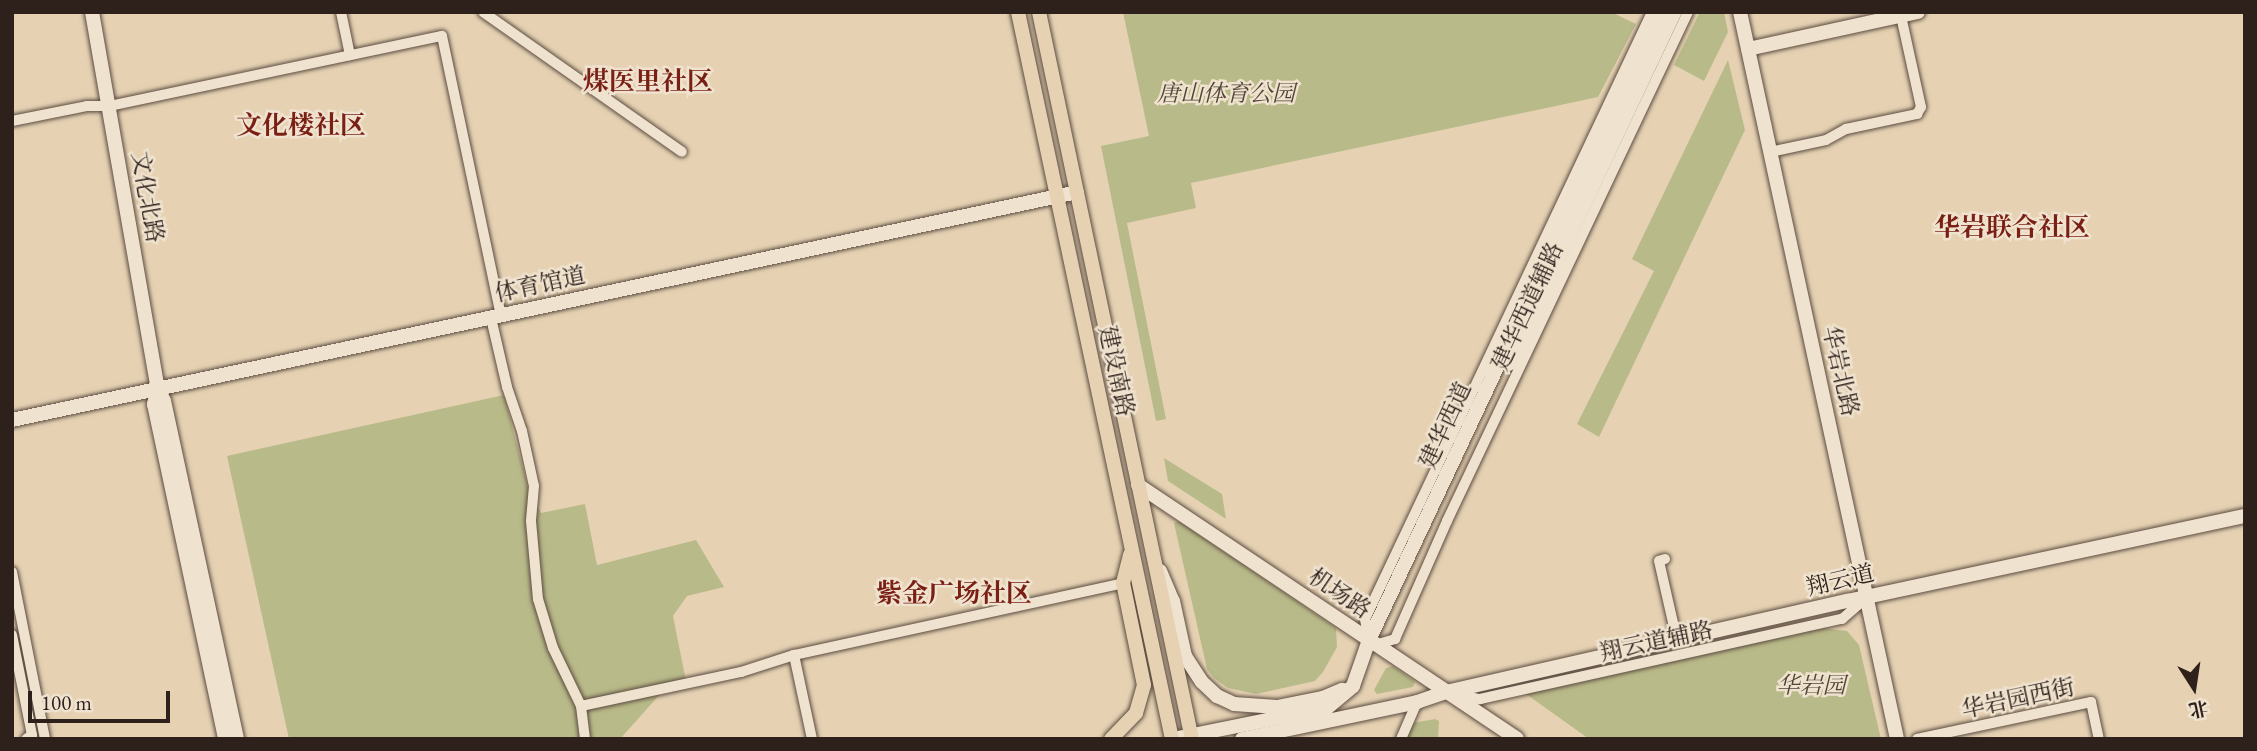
<!DOCTYPE html>
<meta charset="utf-8">
<style>
body{margin:0}
#map{position:relative;width:2257px;height:751px;overflow:hidden;background:#e6d2b3;font-family:"EB Garamond","Noto Serif SC",serif}
div>[style]{position:absolute}
.green>*{inset:0;background:#b9ba89}
.roads{filter:drop-shadow(0 0 2px #5c4c41) drop-shadow(0 0 2px #5c4c41)}
.street>*{height:10px;margin:-5px;padding:0 5px;transform-origin:5px;border-radius:5px;background:#efe2ce}
.secondary>*{height:14px;margin:-7px;padding:0 7px;transform-origin:7px;border-radius:7px;background:#efe2ce}
.primary>*{height:14px;margin:-7px;padding:0 7px;transform-origin:7px;border-radius:7px;background:#e6d2b3}
span{translate:-50% -50%;white-space:nowrap;text-align:center;line-height:1.15;-webkit-text-stroke:5px #efe2ce;paint-order:stroke}
.park-label{font-size:23px;color:#514636;font-style:italic}
.street-label{font-size:23px;color:#2e201b}
.quarter-label{font-size:26px;color:#7a1f14;font-weight:700}
.frame{position:absolute;inset:0;border:14px solid #2e201b;pointer-events:none}
.north{position:absolute;left:2159px;top:653px;width:70px;height:70px;-webkit-text-stroke:5px #efe2ce;paint-order:stroke;rotate:168deg;font-size:19px;font-weight:700;line-height:28px;text-align:center;color:#2e201b}
.north::after{content:'';display:block;margin:auto;width:24px;height:32px;background:#2e201b;clip-path:polygon(50% 0,100% 100%,50% 72%,0 100%)}
.scale{position:absolute;left:28px;top:691px;width:142px;height:32px;box-sizing:border-box;border:4px solid #2e201b;border-top:0;padding-left:9px;font-size:21px;line-height:24px;white-space:nowrap;color:#2e201b;-webkit-text-stroke:5px #efe2ce;paint-order:stroke}
</style>
<div id="map">
<div class="green">
<div style="clip-path:polygon(1123px 12px,1611px 12px,1636px 24px,1598px 97px,1191px 183px,1196px 208px,1127px 223px,1166px 419px,1156px 421px,1101px 146px,1149px 136px)"></div>
<div style="clip-path:polygon(1700px 12px,1724px 12px,1728px 32px,1704px 81px,1674px 65px)"></div>
<div style="clip-path:polygon(1728px 60px,1745px 130px,1599px 437px,1577px 424px,1654px 271px,1632px 259px)"></div>
<div style="clip-path:polygon(504px 395px,528px 488px,541px 513px,585px 504px,597px 565px,696px 540px,724px 587px,687px 596px,673px 616px,686px 681px,670px 683px,620px 739px,289px 739px,227px 456px)"></div>
<div style="clip-path:polygon(1164px 458px,1222px 494px,1226px 519px,1168px 481px)"></div>
<div style="clip-path:polygon(1179px 521px,1336px 628px,1337px 647px,1323px 672px,1315px 681px,1256px 694px,1228px 688px,1214px 678px,1207px 669px,1174px 523px)"></div>
<div style="clip-path:polygon(1823px 628px,1847px 631px,1859px 645px,1881px 739px,1589px 739px,1522px 691px)"></div>
<div style="clip-path:polygon(1393px 666px,1415px 682px,1413px 687px,1377px 694px,1374px 690px,1386px 668px)"></div>
<div style="clip-path:polygon(1435px 719px,1439px 721px,1438px 739px,1406px 739px,1413px 723px)"></div>
</div>
<div class="roads">
<div class="street">
<div style="left:341px;top:12px;width:44px;rotate:78.2deg"></div>
<div style="left:483px;top:12px;width:243px;rotate:35.1deg"></div>
<div style="left:12px;top:121px;width:76px;rotate:-11.3deg"></div>
<div style="left:87px;top:106px;width:22px"></div>
<div style="left:109px;top:106px;width:340px;rotate:-11.9deg"></div>
<div style="left:442px;top:36px;width:285px;rotate:78.1deg"></div>
<div style="left:1770px;top:152px;width:57px;rotate:-12.1deg"></div>
<div style="left:1826px;top:140px;width:23px;rotate:-29deg"></div>
<div style="left:1846px;top:129px;width:73px;rotate:-11.9deg"></div>
<div style="left:1917px;top:114px;width:8px;rotate:-60deg"></div>
<div style="left:1921px;top:107px;width:93px;rotate:-102.4deg"></div>
<div style="left:491px;top:318px;width:71px;rotate:76.9deg"></div>
<div style="left:507px;top:387px;width:46px;rotate:71.2deg"></div>
<div style="left:522px;top:431px;width:56px;rotate:77.7deg"></div>
<div style="left:534px;top:486px;width:35px;rotate:95deg"></div>
<div style="left:531px;top:521px;width:78px;rotate:84.9deg"></div>
<div style="left:538px;top:599px;width:51px;rotate:73deg"></div>
<div style="left:553px;top:648px;width:64px;rotate:64.2deg"></div>
<div style="left:581px;top:706px;width:33px;rotate:83deg"></div>
<div style="left:1665px;top:559px;width:6px;rotate:162deg"></div>
<div style="left:1659px;top:561px;width:81px;rotate:77.2deg"></div>
<div style="left:12px;top:572px;width:170px;rotate:78.8deg"></div>
<div style="left:12px;top:635px;width:102px;rotate:78.7deg"></div>
<div style="left:32px;top:735px;width:7px;rotate:146deg"></div>
<div style="left:1369px;top:640px;width:21px;rotate:-101deg"></div>
<div style="left:1365px;top:619px;width:671px;rotate:-64.69deg"></div>
<div style="left:1378px;top:644px;width:18px;rotate:-16deg"></div>
<div style="left:1395px;top:639px;width:129px;rotate:-66.2deg"></div>
<div style="left:1447px;top:521px;width:563px;rotate:-64.66deg"></div>
<div style="left:794px;top:655px;width:86px;rotate:77.9deg"></div>
<div style="left:1453px;top:693px;width:28px;rotate:13deg"></div>
<div style="left:1480px;top:699px;width:371px;rotate:-12.5deg"></div>
<div style="left:1842px;top:619px;width:30px;rotate:-41deg"></div>
<div style="left:581px;top:706px;width:164px;rotate:-12deg"></div>
<div style="left:741px;top:672px;width:56px;rotate:-17.8deg"></div>
<div style="left:794px;top:655px;width:337px;rotate:-12.3deg"></div>
<div style="left:1401px;top:739px;width:40px;rotate:-66.6deg"></div>
<div style="left:1917px;top:739px;width:178px;rotate:-12deg"></div>
<div style="left:2091px;top:702px;width:38px;rotate:78deg"></div>
</div>
<div class="secondary">
<div style="left:92px;top:12px;width:383px;rotate:80.1deg"></div>
<div style="left:158px;top:389px;width:13px;rotate:63deg"></div>
<div style="left:164px;top:401px;width:346px;rotate:77.8deg"></div>
<div style="left:1740px;top:12px;width:744px;rotate:77.81deg"></div>
<div style="left:1748px;top:49px;width:174px;rotate:-12.3deg"></div>
<div style="left:1509px;top:364px;width:389px;rotate:-64.8deg"></div>
<div style="left:158px;top:389px;width:16px;rotate:105deg"></div>
<div style="left:154px;top:404px;width:342px;rotate:78deg"></div>
<div style="left:12px;top:420px;width:1089px;rotate:-12.08deg"></div>
<div style="left:1138px;top:485px;width:456px;rotate:33.8deg"></div>
<div style="left:1160px;top:571px;width:33px;rotate:67deg"></div>
<div style="left:1173px;top:601px;width:56px;rotate:77.7deg"></div>
<div style="left:1185px;top:656px;width:31px;rotate:57deg"></div>
<div style="left:1202px;top:682px;width:21px;rotate:43deg"></div>
<div style="left:1217px;top:696px;width:19px;rotate:25deg"></div>
<div style="left:1234px;top:704px;width:43px;rotate:4deg"></div>
<div style="left:1277px;top:707px;width:47px;rotate:-11.1deg"></div>
<div style="left:1323px;top:698px;width:21px;rotate:-23deg"></div>
<div style="left:1173px;top:739px;width:157px;rotate:-11.4deg"></div>
<div style="left:1327px;top:708px;width:34px;rotate:-40deg"></div>
<div style="left:1353px;top:686px;width:49px;rotate:-70.8deg"></div>
<div style="left:1369px;top:640px;width:694px;rotate:-64.84deg"></div>
<div style="left:1242px;top:739px;width:179px;rotate:-11.9deg"></div>
<div style="left:1417px;top:702px;width:31px;rotate:-19deg"></div>
<div style="left:1446px;top:692px;width:412px;rotate:-12.8deg"></div>
<div style="left:1848px;top:601px;width:406px;rotate:-12.1deg"></div>
</div>
<div class="primary">
<div style="left:1018px;top:12px;width:743px;rotate:78.04deg"></div>
<div style="left:1039px;top:12px;width:743px;rotate:78.12deg"></div>
<div style="left:1111px;top:739px;width:36px;rotate:-46deg"></div>
<div style="left:1136px;top:713px;width:29px;rotate:-74deg"></div>
<div style="left:1144px;top:685px;width:104px;rotate:-101.6deg"></div>
<div style="left:1123px;top:583px;width:29px;rotate:-76deg"></div>
</div>
</div>
<div class="park-label">
<span style="left:1226px;top:93px">唐山体育公园</span>
<span style="left:1811px;top:685px">华岩园</span>
</div>
<div class="street-label">
<span style="left:148px;top:197px;rotate:80deg">文化北路</span>
<span style="left:540px;top:284px;rotate:-12deg">体育馆道</span>
<span style="left:1527px;top:306px;rotate:-65deg">建华西道辅路</span>
<span style="left:1117px;top:371px;rotate:78deg">建设南路</span>
<span style="left:1841px;top:371px;rotate:77deg">华岩北路</span>
<span style="left:1445px;top:425px;rotate:-65deg">建华西道</span>
<span style="left:1840px;top:580px;rotate:-13deg">翔云道</span>
<span style="left:1340px;top:593px;rotate:34deg">机场路</span>
<span style="left:1656px;top:641px;rotate:-12deg">翔云道辅路</span>
<span style="left:2018px;top:698px;rotate:-12deg">华岩园西街</span>
</div>
<div class="quarter-label">
<span style="left:648px;top:82px">煤医里社区</span>
<span style="left:301px;top:126px">文化楼社区</span>
<span style="left:2012px;top:228px">华岩联合社区</span>
<span style="left:954px;top:594px">紫金广场社区</span>
</div>
<div class="frame"></div>
<div class="north">北</div>
<div class="scale">100 m</div>
</div>
